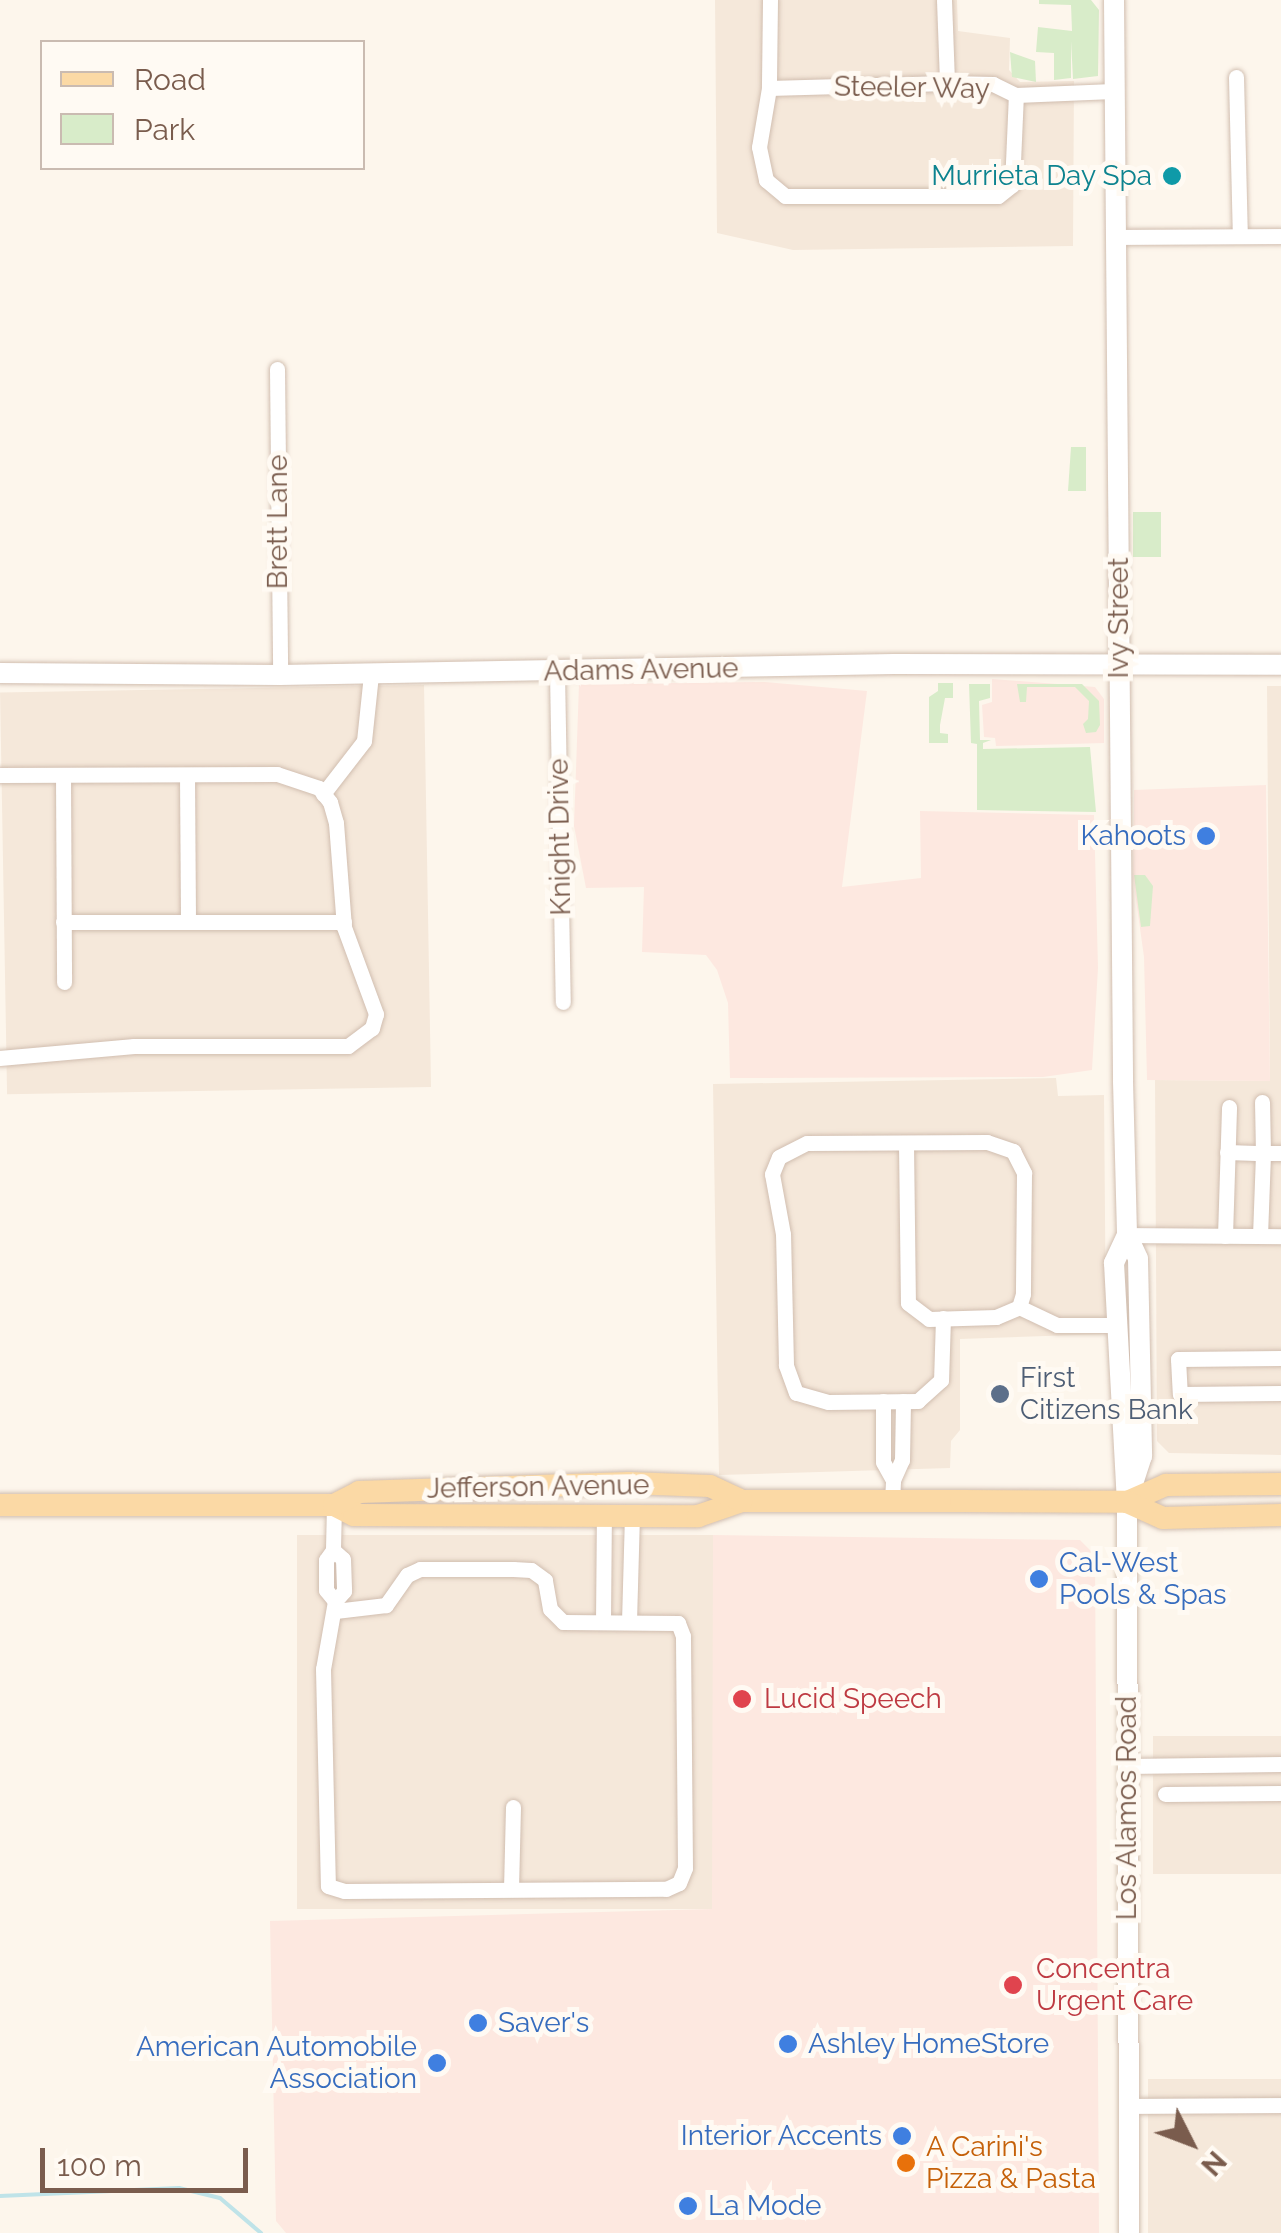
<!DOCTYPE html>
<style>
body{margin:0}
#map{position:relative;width:1281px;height:2233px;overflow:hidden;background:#fdf6ec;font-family:Raleway,sans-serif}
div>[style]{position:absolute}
.residential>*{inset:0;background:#f5e8da;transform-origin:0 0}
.commercial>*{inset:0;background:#fde8e0}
.green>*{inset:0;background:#d8ecc9;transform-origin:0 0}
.stream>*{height:4px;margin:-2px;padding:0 2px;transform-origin:2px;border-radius:2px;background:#bfe3e8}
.roads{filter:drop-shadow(0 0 2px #d1beb0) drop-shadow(0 0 2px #d1beb0)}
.street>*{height:15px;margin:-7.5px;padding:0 7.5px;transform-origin:7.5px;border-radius:7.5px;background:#fff}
.secondary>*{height:20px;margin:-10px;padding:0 10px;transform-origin:10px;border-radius:10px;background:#fff}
.primary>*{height:22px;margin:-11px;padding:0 11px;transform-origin:11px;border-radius:11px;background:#fbd9a5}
.dots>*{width:28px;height:28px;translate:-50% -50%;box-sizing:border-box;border:5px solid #fffaf3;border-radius:50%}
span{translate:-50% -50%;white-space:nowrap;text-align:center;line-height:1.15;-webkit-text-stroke:10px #fffaf3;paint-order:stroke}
.street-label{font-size:28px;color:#7a5c4d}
.culture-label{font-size:28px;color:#0d838f}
.right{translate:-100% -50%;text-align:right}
.shop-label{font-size:28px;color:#366cbe}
.left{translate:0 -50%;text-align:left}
.service-label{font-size:28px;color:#4e5e75}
.health-label{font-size:28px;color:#be3a42}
.food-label{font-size:28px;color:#c56008}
.legend{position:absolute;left:40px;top:40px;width:325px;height:130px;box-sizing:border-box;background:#fffaf3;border:2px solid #cabbb1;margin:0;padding:12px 18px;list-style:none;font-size:30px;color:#7a5c4d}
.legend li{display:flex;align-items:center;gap:20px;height:50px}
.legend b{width:50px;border:2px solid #cabbb1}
.north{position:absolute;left:1141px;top:2093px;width:100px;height:100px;-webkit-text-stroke:8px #fffaf3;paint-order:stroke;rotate:132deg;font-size:28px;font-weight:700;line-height:40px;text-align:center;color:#7a5c4d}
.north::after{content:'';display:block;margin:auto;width:35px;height:45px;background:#7a5c4d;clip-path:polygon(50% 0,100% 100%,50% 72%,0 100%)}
.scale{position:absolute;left:40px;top:2148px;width:208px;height:45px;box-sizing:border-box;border:5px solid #7a5c4d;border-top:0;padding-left:12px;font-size:30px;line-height:35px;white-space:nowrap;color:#7a5c4d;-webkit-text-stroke:8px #fffaf3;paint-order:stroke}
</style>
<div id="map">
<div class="residential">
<div style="clip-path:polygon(715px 0,957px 0,958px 31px,1010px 38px,1009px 70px,1020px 82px,1074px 81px,1073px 246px,793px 250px,717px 233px)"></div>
<div style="left:424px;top:685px;width:402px;height:424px;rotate:89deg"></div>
<div style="clip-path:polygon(1267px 686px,1281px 686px,1281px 1455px,1169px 1453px,1157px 1441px,1155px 1080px,1270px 1081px)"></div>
<div style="clip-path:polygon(1056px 1078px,1058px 1096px,1104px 1095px,1106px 1334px,960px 1339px,960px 1430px,951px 1441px,950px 1468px,719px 1475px,713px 1084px)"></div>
<div style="left:713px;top:1535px;width:374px;height:416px;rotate:90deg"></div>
<div style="left:1281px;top:1736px;width:138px;height:128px;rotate:90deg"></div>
<div style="left:1281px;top:2079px;width:154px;height:133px;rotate:90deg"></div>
</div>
<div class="commercial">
<div style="clip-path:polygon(992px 679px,1095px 687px,1104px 699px,1104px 743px,996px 746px,995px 738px,984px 737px,982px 705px,992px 702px)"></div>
<div style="clip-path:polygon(765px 682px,867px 691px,842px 887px,921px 878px,920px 811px,1094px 815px,1098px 968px,1092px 1070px,1043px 1077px,730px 1078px,728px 1003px,717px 970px,706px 955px,642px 952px,644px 887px,586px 888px,574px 826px,579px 684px)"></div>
<div style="clip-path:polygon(1266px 785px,1270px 1081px,1147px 1080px,1144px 957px,1133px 878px,1134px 790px)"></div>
<div style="clip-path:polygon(713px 1535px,1080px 1540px,1095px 1555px,1099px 2233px,286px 2233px,276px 2221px,270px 1921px,712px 1909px)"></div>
</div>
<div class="green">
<div style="clip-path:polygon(1039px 0,1091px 0,1099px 10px,1098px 76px,1073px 79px,1071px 41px,1071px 78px,1054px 80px,1054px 53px,1036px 52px,1038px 27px,1072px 31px,1071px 5px,1039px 4px)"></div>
<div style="clip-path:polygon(1010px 52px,1035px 61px,1036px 82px,1012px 77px)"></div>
<div style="clip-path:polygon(1071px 447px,1086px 447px,1086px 491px,1068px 491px)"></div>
<div style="left:1133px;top:512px;width:28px;height:45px"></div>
<div style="clip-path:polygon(938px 683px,953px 683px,953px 698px,945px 698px,940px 725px,940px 733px,948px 734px,948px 743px,929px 743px,929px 697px,938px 691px)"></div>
<div style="clip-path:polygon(969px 684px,990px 684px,990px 698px,979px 701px,980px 740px,991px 740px,983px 743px,983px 749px,1090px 747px,1096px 812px,977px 810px,977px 744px,971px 743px)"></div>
<div style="clip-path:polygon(1017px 684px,1082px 684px,1099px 701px,1100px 725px,1096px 732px,1086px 733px,1083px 724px,1088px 719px,1089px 701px,1075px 687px,1027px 687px,1026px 702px,1020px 702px)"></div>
<div style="clip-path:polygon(1134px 875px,1145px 875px,1153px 886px,1150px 926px,1141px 927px)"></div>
</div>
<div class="stream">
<div style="left:0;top:2196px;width:179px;rotate:-2.6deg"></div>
<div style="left:179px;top:2188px;width:42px;rotate:13.7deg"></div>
<div style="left:220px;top:2198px;width:54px;rotate:40.5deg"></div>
</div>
<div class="roads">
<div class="street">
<div style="left:770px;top:0;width:88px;rotate:90.7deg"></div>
<div style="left:769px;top:88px;width:60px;rotate:99.6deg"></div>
<div style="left:759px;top:147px;width:34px;rotate:78deg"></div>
<div style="left:766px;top:180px;width:25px;rotate:40deg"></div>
<div style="left:785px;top:196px;width:213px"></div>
<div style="left:998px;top:196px;width:18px;rotate:-38deg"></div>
<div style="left:1012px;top:185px;width:90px;rotate:-87.5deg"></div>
<div style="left:944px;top:0;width:83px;rotate:87.9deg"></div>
<div style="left:1236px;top:77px;width:159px;rotate:88.6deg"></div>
<div style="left:769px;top:88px;width:178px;rotate:-1.6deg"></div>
<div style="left:947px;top:83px;width:46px;rotate:1.2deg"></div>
<div style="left:993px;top:84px;width:25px;rotate:26deg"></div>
<div style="left:1016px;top:95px;width:97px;rotate:-2.4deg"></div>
<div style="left:1117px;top:237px;width:164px;rotate:-0.3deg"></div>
<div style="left:277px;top:369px;width:306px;rotate:89.4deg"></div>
<div style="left:557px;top:672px;width:330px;rotate:89deg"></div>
<div style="left:0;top:775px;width:277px;rotate:-0.2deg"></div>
<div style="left:277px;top:774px;width:44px;rotate:18.4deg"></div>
<div style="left:319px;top:788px;width:18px;rotate:52deg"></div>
<div style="left:330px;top:802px;width:22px;rotate:74deg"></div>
<div style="left:336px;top:823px;width:104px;rotate:85.6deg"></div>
<div style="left:344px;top:927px;width:93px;rotate:69.8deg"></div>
<div style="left:376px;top:1014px;width:15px;rotate:106deg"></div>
<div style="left:372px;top:1028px;width:30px;rotate:143deg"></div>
<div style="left:348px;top:1046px;width:214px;rotate:180deg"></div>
<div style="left:134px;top:1046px;width:135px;rotate:174.9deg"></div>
<div style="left:63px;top:775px;width:207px;rotate:89.7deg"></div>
<div style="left:187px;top:775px;width:147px;rotate:89.6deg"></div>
<div style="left:323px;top:794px;width:67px;rotate:-52.3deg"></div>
<div style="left:364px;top:741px;width:67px;rotate:-84deg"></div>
<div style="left:63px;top:922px;width:281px"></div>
<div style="left:906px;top:1143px;width:160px;rotate:89.3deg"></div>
<div style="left:908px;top:1303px;width:26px;rotate:37deg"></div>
<div style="left:929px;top:1319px;width:67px;rotate:-1.7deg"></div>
<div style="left:996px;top:1317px;width:25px;rotate:-23deg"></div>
<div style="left:1227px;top:1152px;width:36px;rotate:2deg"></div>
<div style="left:1263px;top:1153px;width:51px;rotate:-91.1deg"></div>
<div style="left:1127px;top:1235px;width:154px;rotate:0.4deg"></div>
<div style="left:1225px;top:1236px;width:129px;rotate:-88.2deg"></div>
<div style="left:1260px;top:1236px;width:83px;rotate:-87.9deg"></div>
<div style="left:1263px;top:1153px;width:18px"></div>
<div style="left:1019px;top:1307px;width:42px;rotate:25.3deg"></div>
<div style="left:1057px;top:1325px;width:61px"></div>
<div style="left:943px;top:1318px;width:62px;rotate:91.8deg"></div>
<div style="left:941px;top:1380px;width:31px;rotate:138deg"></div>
<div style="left:918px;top:1401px;width:90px;rotate:179.4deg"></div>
<div style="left:828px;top:1402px;width:33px;rotate:-164deg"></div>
<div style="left:796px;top:1393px;width:30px;rotate:-110deg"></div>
<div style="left:786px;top:1365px;width:131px;rotate:-91.3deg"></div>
<div style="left:783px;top:1234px;width:61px;rotate:-100.4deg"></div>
<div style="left:772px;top:1174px;width:18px;rotate:-68deg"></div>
<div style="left:779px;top:1157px;width:31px;rotate:-27deg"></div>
<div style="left:807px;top:1143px;width:180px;rotate:-0.3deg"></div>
<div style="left:987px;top:1142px;width:28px;rotate:19deg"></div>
<div style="left:1013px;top:1151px;width:25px;rotate:63deg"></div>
<div style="left:1024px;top:1173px;width:121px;rotate:90.5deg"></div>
<div style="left:1023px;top:1294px;width:14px;rotate:107deg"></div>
<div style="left:1281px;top:1358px;width:103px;rotate:179.4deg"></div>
<div style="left:1178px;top:1359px;width:35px;rotate:87deg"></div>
<div style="left:1180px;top:1394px;width:101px;rotate:-0.6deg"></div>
<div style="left:883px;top:1401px;width:61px;rotate:90deg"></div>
<div style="left:883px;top:1462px;width:21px;rotate:61deg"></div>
<div style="left:892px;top:1501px;width:21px;rotate:-87deg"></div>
<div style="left:893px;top:1480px;width:22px;rotate:-66deg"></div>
<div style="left:902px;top:1460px;width:59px;rotate:-89deg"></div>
<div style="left:334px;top:1505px;width:45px;rotate:91.3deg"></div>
<div style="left:333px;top:1550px;width:12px;rotate:125deg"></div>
<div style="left:326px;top:1560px;width:30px;rotate:90deg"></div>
<div style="left:326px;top:1590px;width:14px;rotate:51deg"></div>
<div style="left:333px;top:1550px;width:13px;rotate:42deg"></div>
<div style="left:343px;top:1559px;width:32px;rotate:88deg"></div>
<div style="left:344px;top:1591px;width:13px;rotate:132deg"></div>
<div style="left:335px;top:1601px;width:69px;rotate:100deg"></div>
<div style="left:323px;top:1669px;width:217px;rotate:88.7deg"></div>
<div style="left:328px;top:1886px;width:17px;rotate:17deg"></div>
<div style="left:344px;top:1891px;width:322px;rotate:-0.4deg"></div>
<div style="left:666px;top:1889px;width:14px;rotate:-25deg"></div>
<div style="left:679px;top:1883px;width:16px;rotate:-68deg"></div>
<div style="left:685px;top:1868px;width:232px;rotate:-90.5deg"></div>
<div style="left:683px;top:1636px;width:14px;rotate:-111deg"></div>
<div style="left:678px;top:1623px;width:115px;rotate:-179.5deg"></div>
<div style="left:563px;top:1622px;width:18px;rotate:-135deg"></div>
<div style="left:550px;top:1609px;width:29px;rotate:-100deg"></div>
<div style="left:545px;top:1580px;width:17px;rotate:-144deg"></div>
<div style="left:531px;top:1570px;width:18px;rotate:-177deg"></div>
<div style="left:513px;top:1569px;width:93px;rotate:180deg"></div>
<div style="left:420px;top:1569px;width:14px;rotate:155deg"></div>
<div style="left:407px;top:1575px;width:37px;rotate:125deg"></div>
<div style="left:386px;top:1605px;width:51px;rotate:173.3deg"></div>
<div style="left:603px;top:1622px;width:106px;rotate:-89.5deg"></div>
<div style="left:629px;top:1622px;width:106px;rotate:-88.4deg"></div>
<div style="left:1127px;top:1766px;width:154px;rotate:-0.7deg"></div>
<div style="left:1165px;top:1794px;width:116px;rotate:-0.5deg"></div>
<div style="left:511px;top:1889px;width:82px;rotate:-88.6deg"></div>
<div style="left:1129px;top:2106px;width:152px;rotate:-0.4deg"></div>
</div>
<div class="secondary">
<div style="left:1114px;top:0;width:1081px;rotate:89.52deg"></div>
<div style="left:1123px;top:1081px;width:154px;rotate:88.5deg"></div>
<div style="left:1127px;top:1235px;width:26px;rotate:65deg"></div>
<div style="left:1138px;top:1259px;width:197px;rotate:88.8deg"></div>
<div style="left:1142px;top:1456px;width:48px;rotate:108.1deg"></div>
<div style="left:0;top:673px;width:280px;rotate:0.4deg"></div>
<div style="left:280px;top:675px;width:614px;rotate:-1.03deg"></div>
<div style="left:894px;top:664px;width:387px;rotate:0.1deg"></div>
<div style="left:1127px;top:1235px;width:31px;rotate:115deg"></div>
<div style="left:1114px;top:1263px;width:239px;rotate:86.9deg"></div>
<div style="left:1127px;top:1502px;width:731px;rotate:89.84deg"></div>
</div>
<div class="primary">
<div style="left:1127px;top:1502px;width:43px;rotate:-23.6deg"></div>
<div style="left:1166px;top:1485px;width:115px;rotate:-0.5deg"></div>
<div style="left:0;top:1505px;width:334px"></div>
<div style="left:334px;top:1505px;width:22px;rotate:27deg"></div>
<div style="left:354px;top:1515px;width:344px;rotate:0.2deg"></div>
<div style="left:698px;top:1516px;width:46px;rotate:-18.8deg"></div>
<div style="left:742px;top:1501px;width:219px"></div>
<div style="left:961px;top:1501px;width:166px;rotate:0.3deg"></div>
<div style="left:1127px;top:1502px;width:39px;rotate:24deg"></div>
<div style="left:1163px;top:1518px;width:118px;rotate:-1.5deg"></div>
<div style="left:334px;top:1505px;width:28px;rotate:-27deg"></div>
<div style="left:359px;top:1492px;width:270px;rotate:-1.9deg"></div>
<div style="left:629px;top:1483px;width:81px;rotate:2.1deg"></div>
<div style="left:710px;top:1486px;width:35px;rotate:25deg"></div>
</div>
</div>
<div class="dots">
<div style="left:1172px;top:176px;background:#0f9aa8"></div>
<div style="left:1206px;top:836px;background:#3f7fe0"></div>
<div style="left:1000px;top:1394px;background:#5c6f8a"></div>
<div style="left:1039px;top:1579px;background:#3f7fe0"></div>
<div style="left:742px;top:1699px;background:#e0444e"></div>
<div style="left:1013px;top:1985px;background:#e0444e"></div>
<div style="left:478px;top:2023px;background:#3f7fe0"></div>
<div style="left:788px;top:2044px;background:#3f7fe0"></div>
<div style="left:437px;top:2063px;background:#3f7fe0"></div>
<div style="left:902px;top:2136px;background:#3f7fe0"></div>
<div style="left:906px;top:2163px;background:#e8710a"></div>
<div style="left:688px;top:2206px;background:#3f7fe0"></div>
</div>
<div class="street-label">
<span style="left:912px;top:88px;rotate:1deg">Steeler Way</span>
<span style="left:278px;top:522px;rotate:-90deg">Brett Lane</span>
<span style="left:1119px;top:618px;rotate:-90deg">Ivy Street</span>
<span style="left:641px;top:670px;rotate:-1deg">Adams Avenue</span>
<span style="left:560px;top:837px;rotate:-91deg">Knight Drive</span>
<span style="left:538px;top:1487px;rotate:-1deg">Jefferson Avenue</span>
<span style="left:1127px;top:1808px;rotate:-90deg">Los Alamos Road</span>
</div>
<div class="culture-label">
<span class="right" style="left:1152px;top:176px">Murrieta Day Spa</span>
</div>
<div class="shop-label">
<span class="right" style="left:1186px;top:836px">Kahoots</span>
<span class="left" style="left:1059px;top:1579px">Cal-West<br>Pools &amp; Spas</span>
<span class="left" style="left:498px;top:2023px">Saver's</span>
<span class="left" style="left:808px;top:2044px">Ashley HomeStore</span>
<span class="right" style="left:417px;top:2063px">American Automobile<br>Association</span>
<span class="right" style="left:882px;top:2136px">Interior Accents</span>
<span class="left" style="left:708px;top:2206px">La Mode</span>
</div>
<div class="service-label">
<span class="left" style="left:1020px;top:1394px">First<br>Citizens Bank</span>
</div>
<div class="health-label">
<span class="left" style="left:764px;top:1699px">Lucid Speech</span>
<span class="left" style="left:1036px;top:1985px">Concentra<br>Urgent Care</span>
</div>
<div class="food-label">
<span class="left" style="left:926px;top:2163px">A Carini's<br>Pizza &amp; Pasta</span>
</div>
<ul class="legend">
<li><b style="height:12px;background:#fbd9a5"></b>Road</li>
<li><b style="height:28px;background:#d8ecc9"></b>Park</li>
</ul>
<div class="north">N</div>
<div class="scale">100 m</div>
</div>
